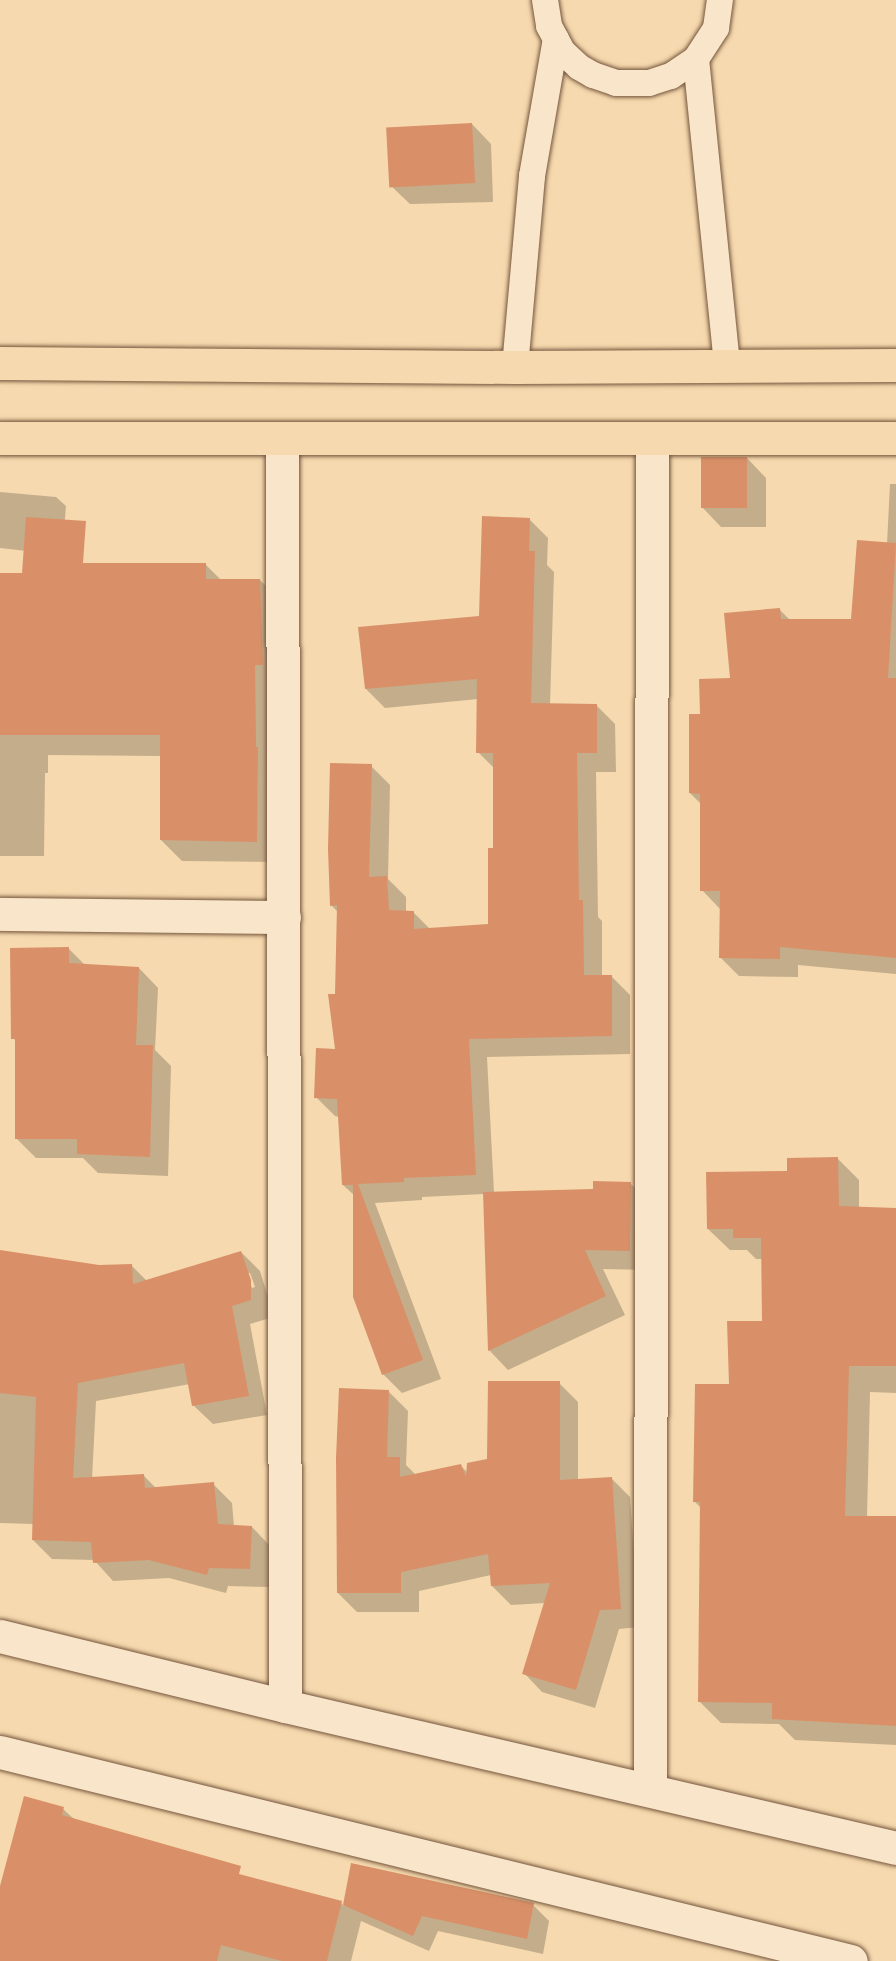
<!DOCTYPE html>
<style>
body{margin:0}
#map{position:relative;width:896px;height:1961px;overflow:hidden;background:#f6d9ae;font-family:"Sorts Mill Goudy",serif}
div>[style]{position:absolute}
.shadow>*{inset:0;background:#0003}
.building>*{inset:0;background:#d99068;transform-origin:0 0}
.roads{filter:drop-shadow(0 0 2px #74553c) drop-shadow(0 0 2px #74553c)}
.service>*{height:26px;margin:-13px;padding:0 13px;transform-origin:13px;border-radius:13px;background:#f9e6ca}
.minor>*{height:33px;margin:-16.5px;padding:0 16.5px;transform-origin:16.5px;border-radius:16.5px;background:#f9e6ca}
.tertiary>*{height:33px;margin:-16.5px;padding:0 16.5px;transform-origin:16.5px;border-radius:16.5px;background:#f9e6ca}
.primary>*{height:33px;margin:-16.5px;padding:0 16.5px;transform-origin:16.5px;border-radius:16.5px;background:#f6d9ae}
span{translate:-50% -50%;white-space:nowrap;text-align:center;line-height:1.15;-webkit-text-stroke:6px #f9e6ca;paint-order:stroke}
</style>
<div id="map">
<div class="shadow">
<div style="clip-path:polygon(472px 124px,491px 144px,493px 202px,410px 204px,390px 185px)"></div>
<div style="clip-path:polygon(747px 458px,766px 478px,766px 527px,721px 527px,702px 507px)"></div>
<div style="clip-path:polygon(890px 484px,896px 484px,896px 974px,798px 965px,798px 977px,739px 976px,721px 958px,721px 910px,702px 890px,701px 804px,690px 793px,702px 715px,732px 680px,779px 609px,791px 621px,853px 621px,887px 544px)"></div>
<div style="clip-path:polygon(0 492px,56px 497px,66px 506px,62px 555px,0 548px)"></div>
<div style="clip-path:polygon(529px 519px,548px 538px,547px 565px,554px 572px,550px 705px,596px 705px,615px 724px,616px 772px,596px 772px,598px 917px,602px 921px,602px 976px,611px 976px,630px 995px,630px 1054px,487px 1057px,494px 1193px,595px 1190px,631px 1184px,650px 1203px,649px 1270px,603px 1269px,625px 1315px,508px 1370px,489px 1350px,484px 1194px,422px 1197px,422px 1200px,375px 1203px,441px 1379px,402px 1393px,383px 1374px,355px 1196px,343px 1185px,339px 1117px,335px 1116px,316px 1097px,337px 1051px,338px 912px,331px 905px,371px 766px,390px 785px,388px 879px,406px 897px,406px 912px,413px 912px,430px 929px,489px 926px,494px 850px,495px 769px,478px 752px,478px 699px,385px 708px,366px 689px,480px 617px)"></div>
<div style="clip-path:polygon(205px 564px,222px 581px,260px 580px,281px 601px,277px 862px,182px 861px,161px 840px,161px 756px,48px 755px,48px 773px,45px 773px,44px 856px,0 856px,0 598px)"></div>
<div style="clip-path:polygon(68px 948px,86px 966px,139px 968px,158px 988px,155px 1050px,171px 1066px,168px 1176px,98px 1173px,83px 1158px,36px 1158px,17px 1139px,17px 1042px,13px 1038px)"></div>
<div style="clip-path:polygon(837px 1158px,859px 1180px,859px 1208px,896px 1210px,896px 1393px,870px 1392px,867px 1517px,896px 1518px,896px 1745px,795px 1740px,779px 1724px,721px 1723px,699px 1701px,702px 1509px,694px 1501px,730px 1386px,763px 1322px,763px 1259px,756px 1259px,747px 1250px,730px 1250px,708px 1229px,789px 1173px)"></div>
<div style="clip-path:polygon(evenodd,0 1251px,99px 1267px,131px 1265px,147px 1281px,241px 1252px,260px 1271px,269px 1300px,270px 1318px,250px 1324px,267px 1415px,213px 1424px,194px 1406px,190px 1384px,96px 1401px,92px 1479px,144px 1476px,156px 1488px,213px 1484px,232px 1503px,234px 1526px,252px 1527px,270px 1546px,269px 1587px,228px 1586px,226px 1593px,169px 1578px,113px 1581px,94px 1560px,52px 1559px,33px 1540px,34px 1524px,0 1523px,0 1251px,247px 1273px,250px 1273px,255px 1287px,252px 1288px,247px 1273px)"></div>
<div style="clip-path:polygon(559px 1383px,578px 1402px,578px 1480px,611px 1478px,630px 1497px,639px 1627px,619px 1629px,595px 1708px,542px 1692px,524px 1673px,545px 1603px,511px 1605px,492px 1586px,491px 1575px,419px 1591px,419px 1612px,357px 1612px,338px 1593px,389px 1392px,408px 1411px,406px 1465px,416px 1475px,461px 1466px,468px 1473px,489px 1460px)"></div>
<div style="clip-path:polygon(63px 1809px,75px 1820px,179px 1961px,0 1961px,0 1915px)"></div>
<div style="clip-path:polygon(352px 1865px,533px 1905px,549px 1921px,543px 1954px,438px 1931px,429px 1951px,361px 1921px,351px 1961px,211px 1961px,234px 1874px,341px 1903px,344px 1906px)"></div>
</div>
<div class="building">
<div style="left:472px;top:123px;width:60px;height:86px;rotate:87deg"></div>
<div style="left:701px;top:457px;width:46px;height:51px"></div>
<div style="clip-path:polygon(482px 516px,530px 518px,529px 551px,535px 551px,531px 703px,597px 704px,597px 753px,577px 753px,579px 900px,583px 900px,584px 975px,612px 975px,612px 1036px,469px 1039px,476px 1175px,404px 1178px,404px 1182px,358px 1184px,423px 1360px,382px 1375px,353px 1297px,353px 1185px,342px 1185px,337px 1099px,314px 1098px,316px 1048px,335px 1049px,328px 994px,335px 994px,337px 905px,330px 906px,328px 849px,330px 763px,372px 764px,369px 877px,387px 876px,389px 910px,414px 911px,414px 929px,488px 924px,488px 848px,493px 848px,493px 753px,476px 753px,477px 679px,365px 689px,358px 627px,479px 616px)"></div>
<div style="clip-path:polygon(26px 517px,86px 521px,83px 563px,206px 563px,206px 579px,260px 579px,263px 665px,255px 665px,256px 747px,258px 747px,257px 842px,160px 840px,160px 735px,0 735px,0 573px,22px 573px)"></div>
<div style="clip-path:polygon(857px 540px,896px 543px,888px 678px,896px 678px,896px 958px,780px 947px,780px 959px,719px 958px,720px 891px,700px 891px,700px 794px,689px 793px,689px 714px,700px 714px,699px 679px,730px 678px,724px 613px,780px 608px,781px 619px,851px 619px)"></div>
<div style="clip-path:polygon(69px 947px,69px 963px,139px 967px,136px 1045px,153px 1045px,150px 1157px,77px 1154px,77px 1139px,15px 1139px,15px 1039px,11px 1039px,10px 948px)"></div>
<div style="clip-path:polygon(838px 1157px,839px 1206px,896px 1208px,896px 1366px,849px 1366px,845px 1516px,896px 1516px,896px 1726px,772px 1719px,772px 1703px,698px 1702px,700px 1502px,693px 1502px,695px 1384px,729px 1384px,727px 1321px,762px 1321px,761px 1238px,733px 1238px,733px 1229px,707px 1229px,706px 1172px,787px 1171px,787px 1158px)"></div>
<div style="clip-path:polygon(593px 1181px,631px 1182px,630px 1251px,585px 1250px,606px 1296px,488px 1351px,483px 1192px,593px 1189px)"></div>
<div style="clip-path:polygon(0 1250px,99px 1265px,132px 1264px,133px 1284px,241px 1251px,251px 1280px,251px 1300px,232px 1306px,249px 1396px,192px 1406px,184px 1363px,78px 1383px,73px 1478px,144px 1474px,145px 1488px,214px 1482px,218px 1524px,252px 1526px,250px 1569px,209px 1568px,207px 1575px,149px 1560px,93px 1563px,91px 1542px,32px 1540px,36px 1397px,0 1393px)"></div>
<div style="clip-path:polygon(488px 1381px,560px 1381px,560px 1480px,612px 1477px,621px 1609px,600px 1610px,576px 1690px,522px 1674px,550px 1583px,491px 1586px,488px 1554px,401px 1572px,401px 1593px,337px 1593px,336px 1458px,339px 1388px,389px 1390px,387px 1457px,400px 1457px,400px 1477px,461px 1464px,466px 1477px,467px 1463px,487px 1459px)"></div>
<div style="clip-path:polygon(24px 1796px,64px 1807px,62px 1815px,241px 1866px,239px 1874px,342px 1901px,327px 1961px,282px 1961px,221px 1945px,217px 1961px,0 1961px,0 1886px)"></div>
<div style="clip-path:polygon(351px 1863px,534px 1903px,527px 1939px,422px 1916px,413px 1936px,343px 1905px)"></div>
</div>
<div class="roads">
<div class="service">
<div style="left:545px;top:0;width:26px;rotate:81deg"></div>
<div style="left:549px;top:26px;width:30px;rotate:62deg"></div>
<div style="left:563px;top:52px;width:22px;rotate:43deg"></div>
<div style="left:579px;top:67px;width:16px;rotate:30deg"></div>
<div style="left:593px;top:75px;width:24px;rotate:19deg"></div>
<div style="left:616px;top:83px;width:33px"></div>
<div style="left:649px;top:83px;width:23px;rotate:-18deg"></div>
<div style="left:671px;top:76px;width:30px;rotate:-34deg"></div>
<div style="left:696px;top:59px;width:37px;rotate:-57deg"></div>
<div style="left:716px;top:28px;width:28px;rotate:-82deg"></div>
<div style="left:696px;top:59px;width:308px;rotate:84.2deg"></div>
<div style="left:515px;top:367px;width:192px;rotate:-84.9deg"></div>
<div style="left:532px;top:176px;width:139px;rotate:-80.1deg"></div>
</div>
<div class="minor">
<div style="left:282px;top:439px;width:1267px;rotate:89.86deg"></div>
<div style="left:0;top:914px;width:284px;rotate:0.6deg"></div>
<div style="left:650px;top:1788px;width:1350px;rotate:-89.92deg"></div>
</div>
<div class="tertiary">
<div style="left:0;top:1636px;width:293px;rotate:13.8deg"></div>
<div style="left:285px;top:1706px;width:627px;rotate:13.08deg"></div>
<div style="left:0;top:1752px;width:876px;rotate:13.8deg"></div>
</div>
<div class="primary">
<div style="left:0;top:363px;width:515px;rotate:0.45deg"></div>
<div style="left:515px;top:367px;width:381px;rotate:-0.3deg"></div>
<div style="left:0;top:438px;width:896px"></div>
</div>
</div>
</div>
